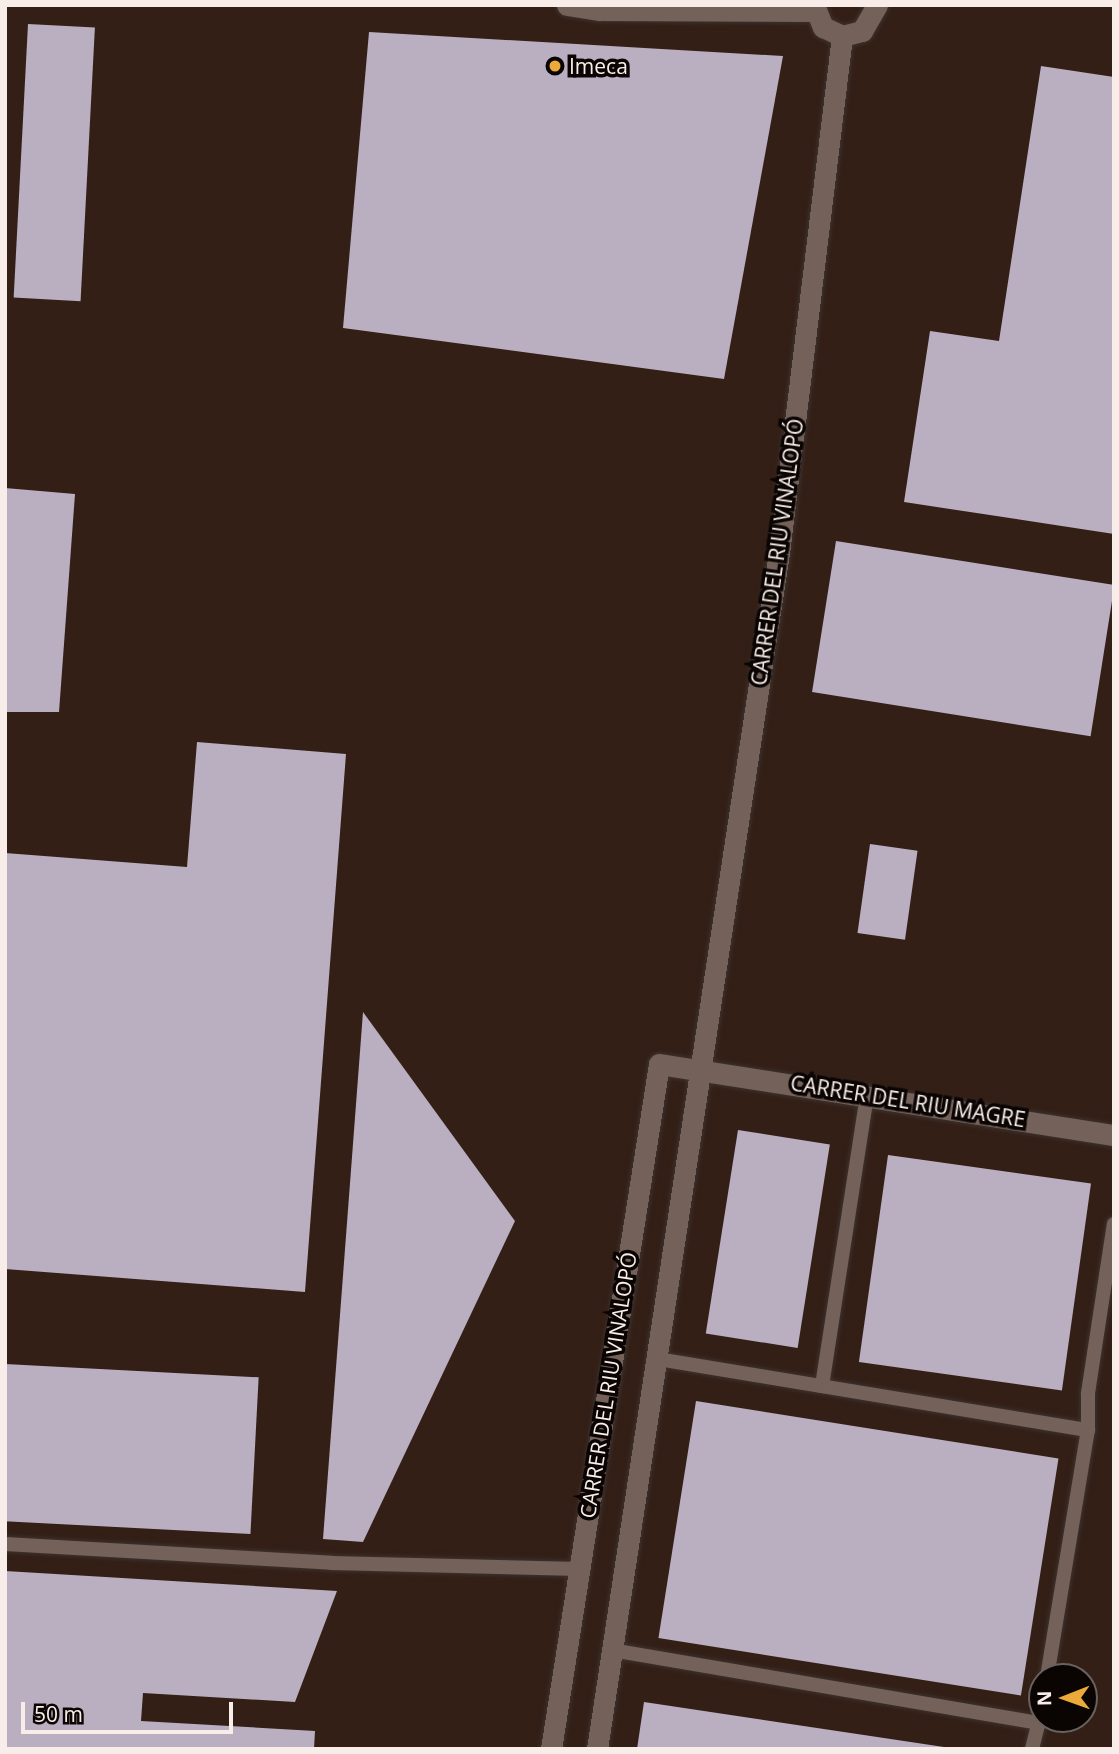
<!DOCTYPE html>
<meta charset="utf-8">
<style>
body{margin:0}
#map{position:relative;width:1119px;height:1754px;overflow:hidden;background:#251710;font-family:"Open Sans",sans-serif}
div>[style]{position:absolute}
.built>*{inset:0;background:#331f16}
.building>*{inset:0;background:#b9afc1;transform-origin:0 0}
.roads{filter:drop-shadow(0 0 2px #3d322f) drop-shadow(0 0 2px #3d322f)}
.lane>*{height:14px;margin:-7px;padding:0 7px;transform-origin:7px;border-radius:7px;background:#74625a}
.street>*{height:21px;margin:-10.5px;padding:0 10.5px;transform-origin:10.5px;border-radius:10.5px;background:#74625a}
.dots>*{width:19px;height:19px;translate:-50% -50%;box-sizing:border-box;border:4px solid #0a0503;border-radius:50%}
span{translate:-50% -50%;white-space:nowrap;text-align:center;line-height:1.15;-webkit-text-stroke:7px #0a0503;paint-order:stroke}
.poi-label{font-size:21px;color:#f8ede9}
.left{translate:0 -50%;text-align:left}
.street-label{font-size:21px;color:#f8ede9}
.frame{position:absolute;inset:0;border:7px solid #f8ede9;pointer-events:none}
.north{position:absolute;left:1028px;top:1663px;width:70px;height:70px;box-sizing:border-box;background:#0a0503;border:2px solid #69625f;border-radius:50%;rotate:269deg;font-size:19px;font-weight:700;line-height:28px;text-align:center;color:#f8ede9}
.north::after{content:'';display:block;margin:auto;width:24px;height:32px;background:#ebaa39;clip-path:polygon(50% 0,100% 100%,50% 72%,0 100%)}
.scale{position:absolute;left:21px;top:1702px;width:212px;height:32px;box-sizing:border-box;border:4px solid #f8ede9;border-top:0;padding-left:9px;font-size:21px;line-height:24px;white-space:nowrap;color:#f8ede9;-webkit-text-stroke:5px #0a0503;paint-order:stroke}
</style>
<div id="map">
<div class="built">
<div style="clip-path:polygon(evenodd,5px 5px,1114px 5px,1114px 1749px,5px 1749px,5px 5px,1042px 1677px,1084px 1677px,1084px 1719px,1042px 1719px,1042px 1677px)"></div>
</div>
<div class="building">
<div style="left:28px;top:24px;width:67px;height:274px;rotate:3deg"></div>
<div style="clip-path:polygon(369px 32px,783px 56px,724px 379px,343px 328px)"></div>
<div style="clip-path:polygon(1041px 66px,1114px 77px,1114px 534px,904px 502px,930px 331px,999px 341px)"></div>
<div style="clip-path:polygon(5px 488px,75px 494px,59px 712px,5px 712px)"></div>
<div style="left:836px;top:541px;width:282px;height:153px;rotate:9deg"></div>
<div style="clip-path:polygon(197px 742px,346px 754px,305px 1292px,5px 1269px,5px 853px,187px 867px)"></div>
<div style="left:870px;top:844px;width:48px;height:90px;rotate:8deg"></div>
<div style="clip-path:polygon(363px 1012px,515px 1221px,363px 1542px,323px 1539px)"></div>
<div style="left:738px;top:1130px;width:93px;height:206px;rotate:9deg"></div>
<div style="left:888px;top:1155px;width:205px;height:209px;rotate:8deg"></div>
<div style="left:5px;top:1364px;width:254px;height:157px;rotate:3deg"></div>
<div style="left:696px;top:1401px;width:367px;height:240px;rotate:9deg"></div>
<div style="clip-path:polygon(5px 1571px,337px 1591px,295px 1702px,143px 1693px,141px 1721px,315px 1731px,314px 1749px,5px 1749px)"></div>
<div style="clip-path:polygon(644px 1702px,944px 1747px,944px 1749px,637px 1749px)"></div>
</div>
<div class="roads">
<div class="lane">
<div style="left:658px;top:1359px;width:436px;rotate:9.4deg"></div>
<div style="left:822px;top:1386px;width:295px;rotate:-81.2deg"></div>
<div style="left:5px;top:1544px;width:327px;rotate:3.3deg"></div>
<div style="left:331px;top:1563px;width:248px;rotate:1.4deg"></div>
<div style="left:612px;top:1650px;width:434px;rotate:9.7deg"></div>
<div style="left:1047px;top:1677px;width:250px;rotate:-80.6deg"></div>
<div style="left:1088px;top:1430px;width:37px;rotate:-90deg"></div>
<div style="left:1088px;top:1393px;width:171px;rotate:-81.3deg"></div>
<div style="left:1032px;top:1749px;width:41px;rotate:-76deg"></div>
</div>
<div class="street">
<div style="left:567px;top:5px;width:33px;rotate:9deg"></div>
<div style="left:600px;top:10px;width:214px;rotate:0.3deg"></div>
<div style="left:814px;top:5px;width:24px;rotate:68deg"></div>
<div style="left:823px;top:27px;width:21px;rotate:25deg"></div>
<div style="left:842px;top:36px;width:21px;rotate:-14deg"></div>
<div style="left:862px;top:31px;width:30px;rotate:-60deg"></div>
<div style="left:551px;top:1749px;width:693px;rotate:-81.04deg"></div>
<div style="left:659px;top:1064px;width:461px;rotate:8.9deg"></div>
<div style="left:597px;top:1749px;width:1210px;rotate:-81.35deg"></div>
<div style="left:779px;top:553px;width:521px;rotate:-83.05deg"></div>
</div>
</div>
<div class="dots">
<div style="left:555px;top:66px;background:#ebaa39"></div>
</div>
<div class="poi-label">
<span class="left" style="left:569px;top:66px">Imeca</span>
</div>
<div class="street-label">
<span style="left:777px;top:552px;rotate:-82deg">CARRER DEL RIU VINALOPÓ</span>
<span style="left:908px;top:1101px;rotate:9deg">CARRER DEL RIU MAGRE</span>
<span style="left:608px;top:1385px;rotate:-81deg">CARRER DEL RIU VINALOPÓ</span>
</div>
<div class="frame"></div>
<div class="north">N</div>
<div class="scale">50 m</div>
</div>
